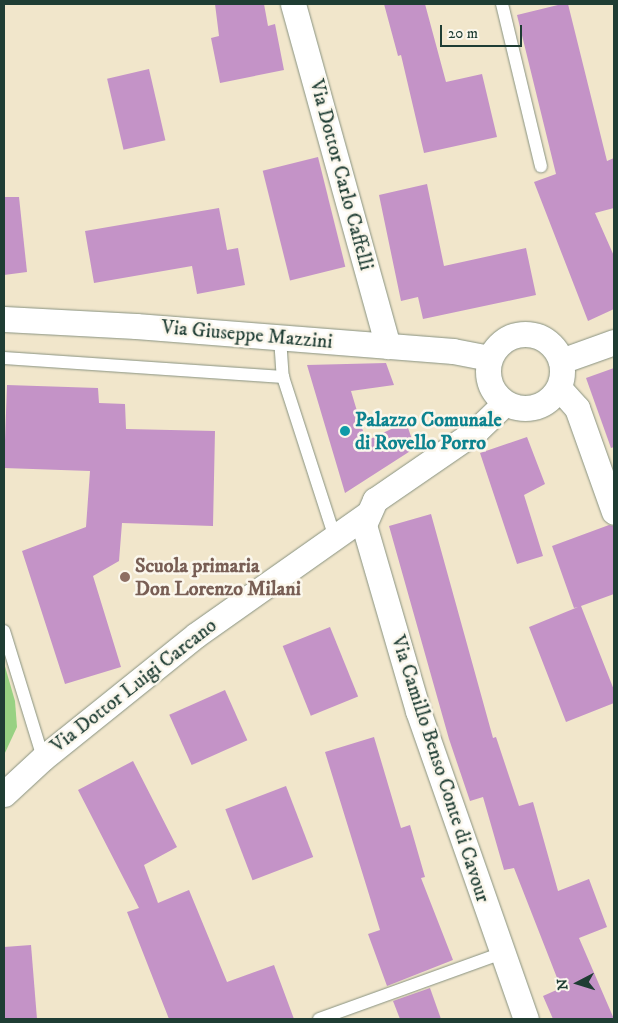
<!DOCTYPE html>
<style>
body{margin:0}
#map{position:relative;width:618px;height:1023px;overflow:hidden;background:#f1e6cb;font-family:"IM FELL DW Pica",serif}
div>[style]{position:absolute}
.green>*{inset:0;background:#98d183}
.building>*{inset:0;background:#c493c7;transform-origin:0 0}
.roads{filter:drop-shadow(0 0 1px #889280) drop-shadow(0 0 1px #889280)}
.service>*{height:12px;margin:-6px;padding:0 6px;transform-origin:6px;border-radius:6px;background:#fff}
.minor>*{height:25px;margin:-12.5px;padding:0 12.5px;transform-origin:12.5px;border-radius:12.5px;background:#fff}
.minor>.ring{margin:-12.5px;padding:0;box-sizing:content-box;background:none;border:25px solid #fff;border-radius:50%}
.dots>*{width:14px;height:14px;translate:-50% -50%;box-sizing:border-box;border:2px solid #fbf7ec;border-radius:50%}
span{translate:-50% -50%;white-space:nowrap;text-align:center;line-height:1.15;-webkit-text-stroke:5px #fbf7ec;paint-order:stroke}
.street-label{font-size:20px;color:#1f3d34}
.culture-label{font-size:20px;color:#0d838f;font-weight:700}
.left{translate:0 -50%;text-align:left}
.education-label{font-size:20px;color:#785e54;font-weight:700}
.frame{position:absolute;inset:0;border:5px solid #1f3d34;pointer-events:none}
.north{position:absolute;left:553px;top:958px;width:50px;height:50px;-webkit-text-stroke:4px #fbf7ec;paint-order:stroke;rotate:265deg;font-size:14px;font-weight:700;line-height:20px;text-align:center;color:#1f3d34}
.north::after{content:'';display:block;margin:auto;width:18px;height:22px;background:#1f3d34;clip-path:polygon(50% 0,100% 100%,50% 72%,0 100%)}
.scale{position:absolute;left:440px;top:25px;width:82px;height:22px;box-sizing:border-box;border:2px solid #1f3d34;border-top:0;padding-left:6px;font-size:15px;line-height:18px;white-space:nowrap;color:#1f3d34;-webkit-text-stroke:4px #fbf7ec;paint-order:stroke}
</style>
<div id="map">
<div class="green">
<div style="clip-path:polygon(4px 663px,15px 701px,17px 727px,4px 755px)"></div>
</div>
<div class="building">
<div style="clip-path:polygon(215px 4px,264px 4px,268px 26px,275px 24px,284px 70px,220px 83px,211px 38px,219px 36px)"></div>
<div style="clip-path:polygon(384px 4px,425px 4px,446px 82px,482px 74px,497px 137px,424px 153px,401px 55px,398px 56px)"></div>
<div style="clip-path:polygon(562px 4px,568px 4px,607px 161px,614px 158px,614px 208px,595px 213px,614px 256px,614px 309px,588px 321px,534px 182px,556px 174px,517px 15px)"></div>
<div style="left:149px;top:69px;width:73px;height:43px;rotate:77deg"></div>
<div style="left:318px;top:157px;width:113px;height:57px;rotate:76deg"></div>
<div style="clip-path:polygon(427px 184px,444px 266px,526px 248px,536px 295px,423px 319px,418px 297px,401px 301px,379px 195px)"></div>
<div style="clip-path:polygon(4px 197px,19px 197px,27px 272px,4px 275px)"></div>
<div style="clip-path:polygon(219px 208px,227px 250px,238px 248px,245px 285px,197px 294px,192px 266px,94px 283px,85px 231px)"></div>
<div style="clip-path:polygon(386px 363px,394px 385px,351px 391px,366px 441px,406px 422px,415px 448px,345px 493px,307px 365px)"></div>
<div style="clip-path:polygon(614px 368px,614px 447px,611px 448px,586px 378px)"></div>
<div style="clip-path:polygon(7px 385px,98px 388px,99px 403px,125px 404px,126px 429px,215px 431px,213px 526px,122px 523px,119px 561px,93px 576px,121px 667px,65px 684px,22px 551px,86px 527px,90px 471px,4px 468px)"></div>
<div style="clip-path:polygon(527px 437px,545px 484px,524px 495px,543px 556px,517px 564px,480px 453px)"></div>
<div style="clip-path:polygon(431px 514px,493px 738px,496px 737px,519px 806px,533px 802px,558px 891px,589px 879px,607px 927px,579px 938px,614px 1019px,553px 1019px,543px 996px,561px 988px,514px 868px,504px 870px,483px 797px,470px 801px,449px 739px,389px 526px)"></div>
<div style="clip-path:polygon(609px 525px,614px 526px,614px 594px,581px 606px,614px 690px,614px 703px,566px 722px,529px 627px,578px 607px,574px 608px,552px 546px)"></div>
<div style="left:330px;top:627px;width:75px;height:51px;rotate:68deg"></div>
<div style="left:225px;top:690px;width:55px;height:61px;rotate:66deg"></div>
<div style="clip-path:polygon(374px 737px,401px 828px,410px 825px,425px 877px,421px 878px,453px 960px,387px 986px,368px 934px,380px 930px,325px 752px)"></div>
<div style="clip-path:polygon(133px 761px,177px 847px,144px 865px,158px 903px,189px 890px,227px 982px,274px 965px,294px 1019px,169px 1019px,127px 912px,139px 908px,78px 790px)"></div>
<div style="left:286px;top:786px;width:76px;height:65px;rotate:69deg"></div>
<div style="clip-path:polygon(31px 945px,37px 1019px,4px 1019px,4px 947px)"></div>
<div style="clip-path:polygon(430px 988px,441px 1019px,400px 1019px,393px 1001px)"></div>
</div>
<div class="roads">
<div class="service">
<div style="left:502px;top:4px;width:167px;rotate:76.5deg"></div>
<div style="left:280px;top:338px;width:39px;rotate:86deg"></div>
<div style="left:283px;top:377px;width:166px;rotate:72.1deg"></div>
<div style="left:4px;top:358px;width:280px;rotate:3.9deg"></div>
<div style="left:4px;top:631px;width:133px;rotate:72.9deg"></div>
<div style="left:319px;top:1019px;width:195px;rotate:-19.8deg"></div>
</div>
<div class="minor">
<div style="left:293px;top:4px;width:355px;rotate:74.5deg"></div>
<div style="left:4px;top:319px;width:132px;rotate:3deg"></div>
<div style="left:136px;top:326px;width:318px;rotate:4.5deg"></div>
<div style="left:453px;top:351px;width:37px;rotate:11deg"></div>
<div class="ring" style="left:488px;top:334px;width:49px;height:49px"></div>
<div style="left:561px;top:361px;width:56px;rotate:-19.7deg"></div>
<div style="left:559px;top:388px;width:27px;rotate:48deg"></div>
<div style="left:577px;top:408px;width:110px;rotate:70.4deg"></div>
<div style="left:505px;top:403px;width:39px;rotate:136deg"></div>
<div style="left:477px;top:430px;width:124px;rotate:145.5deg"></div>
<div style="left:375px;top:500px;width:27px;rotate:114deg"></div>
<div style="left:364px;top:525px;width:194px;rotate:73.8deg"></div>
<div style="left:418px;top:711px;width:326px;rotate:70.7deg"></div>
<div style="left:4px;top:794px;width:53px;rotate:-42.7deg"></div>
<div style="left:43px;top:758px;width:196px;rotate:-38.8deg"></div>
<div style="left:196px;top:635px;width:208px;rotate:-35.2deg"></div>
</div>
</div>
<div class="dots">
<div style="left:345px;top:431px;background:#0f9aa8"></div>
<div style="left:125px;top:577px;background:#8d6e63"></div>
</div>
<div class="street-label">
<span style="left:341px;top:175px;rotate:75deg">Via Dottor Carlo Caffelli</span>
<span style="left:247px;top:335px;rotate:5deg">Via Giuseppe Mazzini</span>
<span style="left:134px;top:686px;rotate:-38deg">Via Dottor Luigi Carcano</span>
<span style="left:440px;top:769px;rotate:72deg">Via Camillo Benso Conte di Cavour</span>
</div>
<div class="culture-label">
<span class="left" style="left:355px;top:432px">Palazzo Comunale<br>di Rovello Porro</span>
</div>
<div class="education-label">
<span class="left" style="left:135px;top:578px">Scuola primaria<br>Don Lorenzo Milani</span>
</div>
<div class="frame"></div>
<div class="north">N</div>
<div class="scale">20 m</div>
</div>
